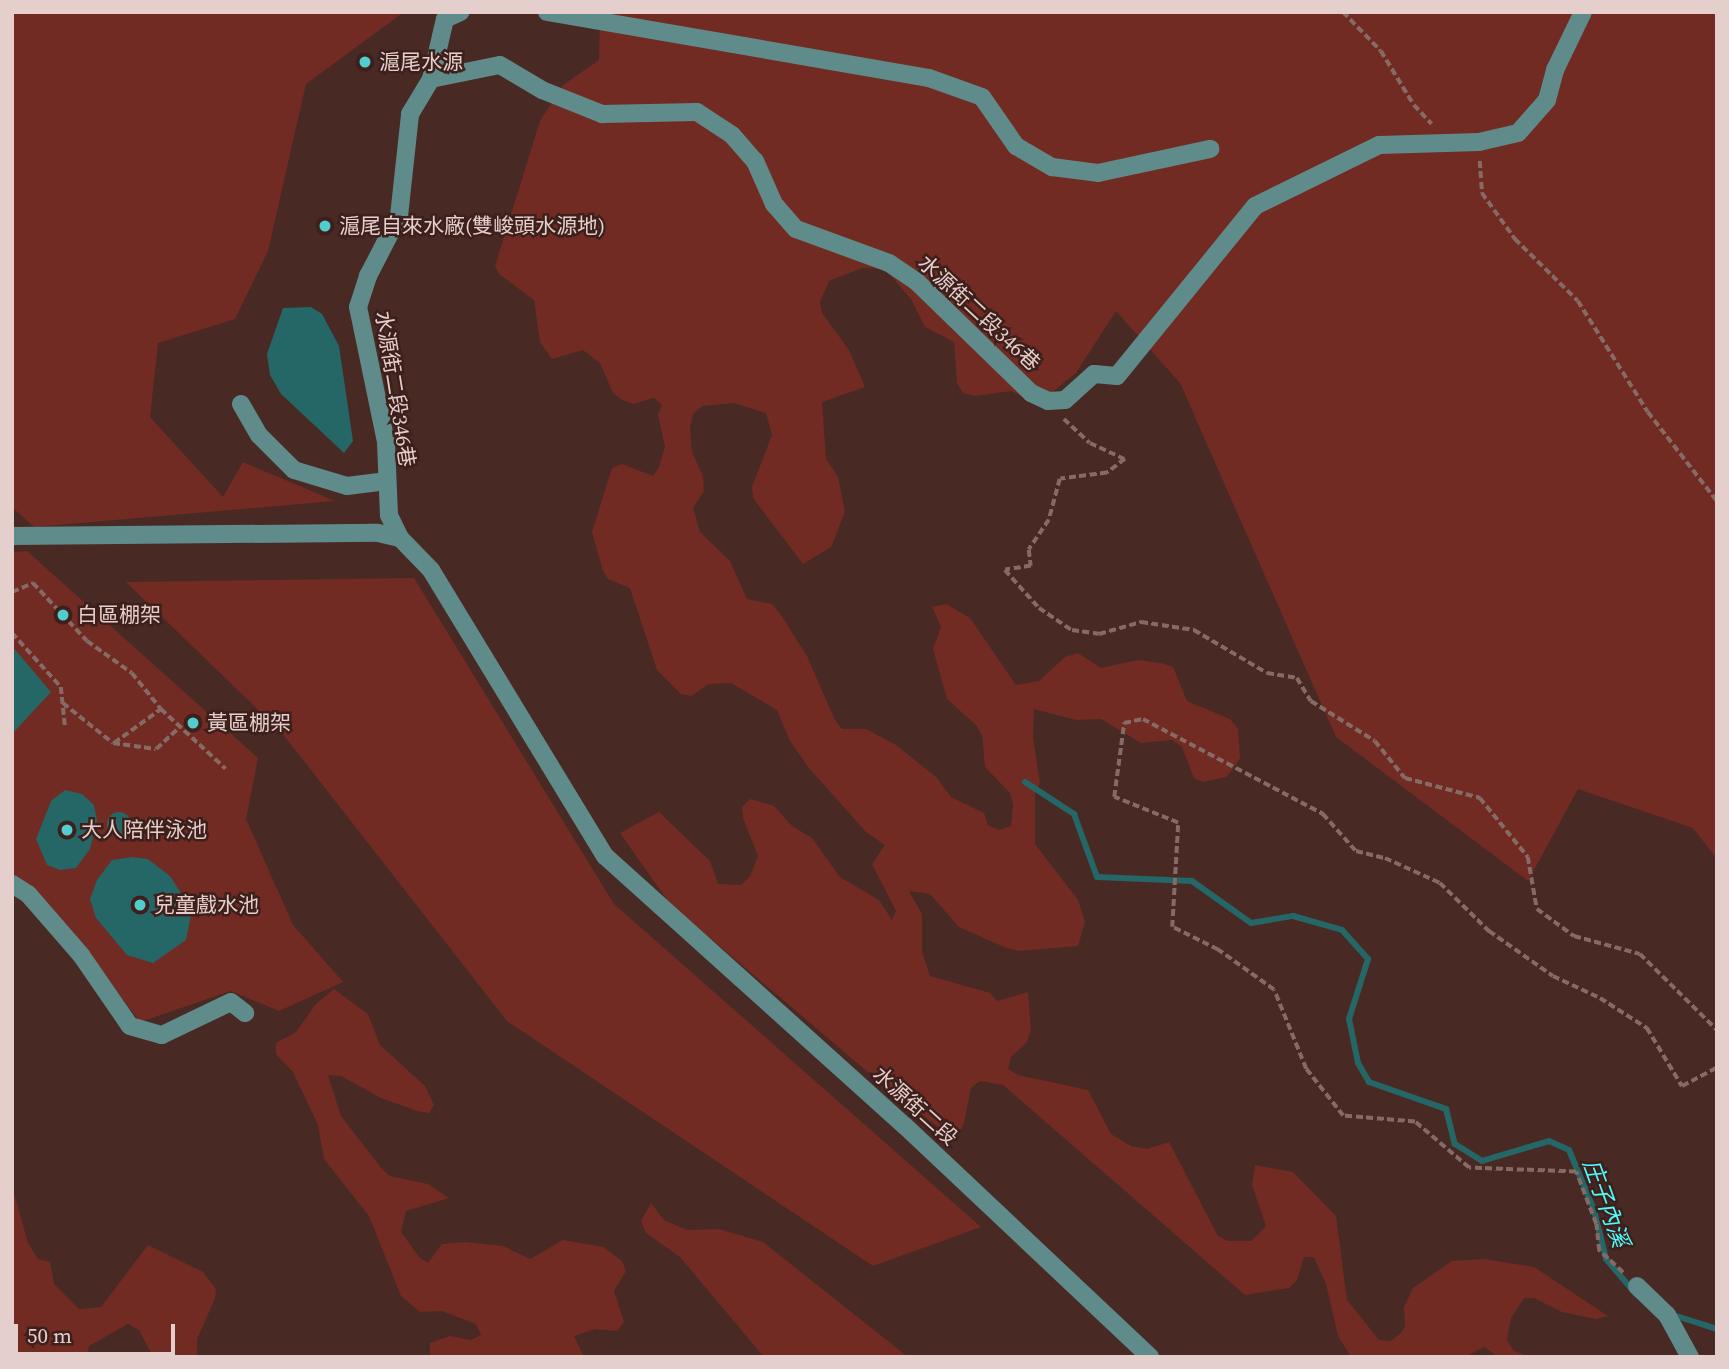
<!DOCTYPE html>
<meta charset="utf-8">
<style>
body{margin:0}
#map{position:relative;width:1729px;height:1369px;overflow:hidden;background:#482924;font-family:"Source Serif 4","Noto Sans TC",serif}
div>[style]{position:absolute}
.green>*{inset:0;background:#712b23}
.water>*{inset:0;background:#256666}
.round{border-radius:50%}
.stream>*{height:6px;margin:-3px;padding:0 3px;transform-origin:3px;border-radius:3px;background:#256666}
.path>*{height:3.5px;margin-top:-1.75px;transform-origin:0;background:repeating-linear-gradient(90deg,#856a65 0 7px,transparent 0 10.5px)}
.minor>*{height:18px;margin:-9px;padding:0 9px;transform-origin:9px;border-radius:9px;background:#5f8b8b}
.dots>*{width:19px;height:19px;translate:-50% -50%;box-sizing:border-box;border:4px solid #3d1f1b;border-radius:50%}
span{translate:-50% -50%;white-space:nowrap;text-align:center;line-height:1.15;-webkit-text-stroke:5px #3d1f1b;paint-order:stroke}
.poi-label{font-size:21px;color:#e4cfcc}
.left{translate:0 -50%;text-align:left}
.street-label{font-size:21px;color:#e4cfcc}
.water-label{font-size:23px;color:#4ffcfc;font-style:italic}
.frame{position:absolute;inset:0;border:14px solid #e4cfcc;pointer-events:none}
.scale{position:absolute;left:14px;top:1324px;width:161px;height:32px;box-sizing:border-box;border:4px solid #e4cfcc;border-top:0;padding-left:9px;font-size:21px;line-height:24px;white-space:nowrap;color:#e4cfcc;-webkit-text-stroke:5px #3d1f1b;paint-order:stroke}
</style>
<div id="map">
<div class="green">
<div style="clip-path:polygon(12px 12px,404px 12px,306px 84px,268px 251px,235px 319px,158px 343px,150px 417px,223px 497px,243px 462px,335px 501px,34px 527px,12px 507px)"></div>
<div style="clip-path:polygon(600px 12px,1717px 12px,1717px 859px,1693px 828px,1578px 789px,1528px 881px,1336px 737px,1180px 383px,1116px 311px,1076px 373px,1051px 393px,1032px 401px,1011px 391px,976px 396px,963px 393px,957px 383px,954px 342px,925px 327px,911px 299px,885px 269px,862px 268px,829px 281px,820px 302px,822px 313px,849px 350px,865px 387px,822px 402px,826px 459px,838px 477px,845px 512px,831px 547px,803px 564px,753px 498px,752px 487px,772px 435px,766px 413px,734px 403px,702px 406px,693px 414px,690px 428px,692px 452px,703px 476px,704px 491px,693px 508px,700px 532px,730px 561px,747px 599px,772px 604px,781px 615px,807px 656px,835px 720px,842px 729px,866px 729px,896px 745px,936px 777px,951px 797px,984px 813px,988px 825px,999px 830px,1011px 826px,1013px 804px,1010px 793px,985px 767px,982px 735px,976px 725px,947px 699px,933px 649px,941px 627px,932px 607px,946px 604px,970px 618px,1016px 685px,1039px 681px,1065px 657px,1078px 653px,1101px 668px,1138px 660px,1161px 663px,1173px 667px,1187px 701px,1230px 719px,1238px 729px,1240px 758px,1233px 769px,1226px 777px,1203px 782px,1194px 778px,1182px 747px,1172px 740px,1141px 743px,1101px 719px,1076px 720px,1034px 709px,1033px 737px,1040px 783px,1035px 794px,1035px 844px,1078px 900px,1085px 922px,1078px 946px,1018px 951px,1004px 947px,959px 927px,930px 894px,909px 891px,922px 914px,922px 952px,930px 976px,990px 993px,997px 1001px,1028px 992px,1031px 1029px,1027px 1042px,1011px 1057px,1008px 1069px,1018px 1075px,1088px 1090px,1111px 1134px,1131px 1146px,1147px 1149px,1169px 1142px,1218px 1236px,1228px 1241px,1251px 1241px,1266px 1226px,1252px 1185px,1255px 1165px,1293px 1172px,1336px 1216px,1347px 1300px,1379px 1340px,1390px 1341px,1400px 1334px,1405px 1326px,1404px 1307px,1413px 1288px,1452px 1261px,1484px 1259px,1534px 1267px,1608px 1316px,1596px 1319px,1562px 1312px,1534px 1298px,1524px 1298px,1511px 1318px,1507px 1340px,1513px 1350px,1529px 1357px,1498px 1357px,1484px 1347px,1465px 1357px,1351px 1357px,1338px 1336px,1326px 1284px,1314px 1257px,1304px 1257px,1297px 1280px,1289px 1288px,1245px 1295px,1003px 1085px,980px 1081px,971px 1088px,964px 1123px,959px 1133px,949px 1135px,895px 1095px,670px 904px,620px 833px,659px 812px,710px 861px,718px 884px,741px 885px,750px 876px,758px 856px,743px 818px,742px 807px,750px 799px,774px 806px,792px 826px,812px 838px,840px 877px,879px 900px,892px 920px,896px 911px,872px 864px,885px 845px,866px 832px,808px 767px,790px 741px,777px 710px,731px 683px,709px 684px,691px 696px,681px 694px,657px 670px,630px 588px,608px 579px,603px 571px,592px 532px,612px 468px,622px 464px,653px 476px,659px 467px,665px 447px,658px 414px,662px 405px,654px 398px,633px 404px,622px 400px,613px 393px,600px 363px,583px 350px,552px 359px,540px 342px,534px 300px,499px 274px,495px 266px,540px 121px,563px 85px,599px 60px)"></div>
<div style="clip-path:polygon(27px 551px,258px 758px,246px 819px,293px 925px,343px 982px,279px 1011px,231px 991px,140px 1022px,80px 942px,12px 877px,12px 552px)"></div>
<div style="clip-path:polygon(414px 578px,614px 904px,981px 1227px,873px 1266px,507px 1021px,282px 733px,126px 582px)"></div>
<div style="clip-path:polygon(334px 989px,368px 1014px,380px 1045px,425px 1086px,434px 1105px,429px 1113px,417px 1111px,381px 1098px,341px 1076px,328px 1075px,341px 1116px,382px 1169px,390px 1176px,428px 1184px,449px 1198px,406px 1211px,401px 1232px,420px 1258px,428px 1263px,442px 1244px,465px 1242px,503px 1246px,530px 1259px,563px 1240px,603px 1247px,622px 1261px,626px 1271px,614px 1291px,624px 1322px,617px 1331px,595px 1329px,574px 1336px,584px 1357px,430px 1357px,430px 1343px,450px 1336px,471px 1340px,481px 1335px,476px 1324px,442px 1311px,420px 1312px,401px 1296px,369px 1216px,324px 1159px,318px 1125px,293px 1072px,276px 1054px,276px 1043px,296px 1032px,316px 1004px)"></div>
<div style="clip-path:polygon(12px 1186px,28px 1243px,38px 1259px,50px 1262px,54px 1284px,79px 1309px,101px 1307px,148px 1245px,203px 1272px,216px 1289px,215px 1299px,197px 1339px,197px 1357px,153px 1357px,139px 1330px,128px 1324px,89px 1346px,87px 1357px,12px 1357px)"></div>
<div style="clip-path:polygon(651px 1203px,664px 1220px,687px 1230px,719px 1229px,763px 1242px,908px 1357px,764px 1357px,680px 1257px,646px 1233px,641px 1221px)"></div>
</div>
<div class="water">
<div style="clip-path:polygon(311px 307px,322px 314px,339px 346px,353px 441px,344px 453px,281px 394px,270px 375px,267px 354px,283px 308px)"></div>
<div style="clip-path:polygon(12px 646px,51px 692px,12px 734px)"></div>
<div style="clip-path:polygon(65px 790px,82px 794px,94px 805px,97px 820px,90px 849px,76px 868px,60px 870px,47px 865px,36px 839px,51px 801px)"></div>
<div class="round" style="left:107px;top:812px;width:24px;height:24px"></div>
<div style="clip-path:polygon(132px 857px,148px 859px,170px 876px,192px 910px,186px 940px,153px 963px,127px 955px,96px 918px,90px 899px,97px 880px,112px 860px)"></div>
</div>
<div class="stream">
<div style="left:1025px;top:782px;width:59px;rotate:33.1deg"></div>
<div style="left:1074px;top:814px;width:67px;rotate:69.9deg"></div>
<div style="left:1097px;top:877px;width:95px;rotate:2.4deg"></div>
<div style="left:1192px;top:881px;width:72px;rotate:35.4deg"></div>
<div style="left:1251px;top:923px;width:43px;rotate:-9.5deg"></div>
<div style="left:1293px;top:916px;width:51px;rotate:15.9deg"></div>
<div style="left:1342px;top:930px;width:39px;rotate:48deg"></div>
<div style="left:1368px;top:959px;width:63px;rotate:107.6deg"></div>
<div style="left:1349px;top:1019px;width:45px;rotate:78.4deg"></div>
<div style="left:1358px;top:1063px;width:22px;rotate:60deg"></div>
<div style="left:1369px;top:1082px;width:82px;rotate:19.3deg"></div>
<div style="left:1446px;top:1109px;width:36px;rotate:76deg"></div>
<div style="left:1455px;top:1144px;width:32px;rotate:32deg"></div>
<div style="left:1482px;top:1161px;width:70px;rotate:-16.6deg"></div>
<div style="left:1549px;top:1141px;width:22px;rotate:24deg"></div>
<div style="left:1569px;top:1150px;width:65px;rotate:67.4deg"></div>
<div style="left:1594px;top:1210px;width:50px;rotate:76.2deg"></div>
<div style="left:1606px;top:1259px;width:46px;rotate:49.4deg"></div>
<div style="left:1670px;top:1314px;width:49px;rotate:17.7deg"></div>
</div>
<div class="path">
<div style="left:1343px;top:12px;width:54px;rotate:45.7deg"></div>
<div style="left:1381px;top:51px;width:63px;rotate:58.6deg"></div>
<div style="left:1414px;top:105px;width:26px;rotate:47deg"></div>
<div style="left:1480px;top:161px;width:32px;rotate:86deg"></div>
<div style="left:1482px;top:193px;width:57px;rotate:54.3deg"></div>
<div style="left:1515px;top:239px;width:88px;rotate:44.5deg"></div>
<div style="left:1578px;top:301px;width:131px;rotate:57.8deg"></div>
<div style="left:1648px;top:412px;width:113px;rotate:52.2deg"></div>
<div style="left:1064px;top:419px;width:35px;rotate:43deg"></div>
<div style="left:1090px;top:443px;width:38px;rotate:25deg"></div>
<div style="left:1125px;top:459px;width:23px;rotate:142deg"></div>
<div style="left:1107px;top:473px;width:47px;rotate:172.7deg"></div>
<div style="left:1060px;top:479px;width:42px;rotate:105deg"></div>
<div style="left:1049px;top:520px;width:36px;rotate:124deg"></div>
<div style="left:1029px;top:550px;width:16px;rotate:83deg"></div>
<div style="left:1031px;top:566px;width:26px;rotate:171deg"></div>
<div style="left:1005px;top:570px;width:51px;rotate:48.2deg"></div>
<div style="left:1039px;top:608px;width:40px;rotate:34deg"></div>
<div style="left:1072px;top:630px;width:27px;rotate:8deg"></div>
<div style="left:1099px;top:634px;width:44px;rotate:-15.9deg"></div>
<div style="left:1141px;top:622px;width:54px;rotate:8.6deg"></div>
<div style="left:1194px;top:630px;width:85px;rotate:30.5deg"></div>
<div style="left:1267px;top:673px;width:30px;rotate:9deg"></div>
<div style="left:1297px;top:678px;width:27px;rotate:59deg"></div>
<div style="left:1311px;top:701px;width:75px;rotate:32deg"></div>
<div style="left:1375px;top:741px;width:48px;rotate:51deg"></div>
<div style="left:1405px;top:778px;width:78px;rotate:14.9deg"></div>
<div style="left:1480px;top:798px;width:76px;rotate:50.9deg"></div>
<div style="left:1528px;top:857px;width:53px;rotate:80.2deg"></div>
<div style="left:1537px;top:909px;width:46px;rotate:36.1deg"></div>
<div style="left:1574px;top:936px;width:68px;rotate:15.3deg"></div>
<div style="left:1640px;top:954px;width:108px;rotate:44.6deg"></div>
<div style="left:12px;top:592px;width:23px;rotate:-23deg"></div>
<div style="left:33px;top:583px;width:79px;rotate:47deg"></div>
<div style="left:87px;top:641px;width:55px;rotate:35.4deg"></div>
<div style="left:132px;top:673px;width:46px;rotate:51.1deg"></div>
<div style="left:161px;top:709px;width:88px;rotate:42.7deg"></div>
<div style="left:12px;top:633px;width:73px;rotate:47.8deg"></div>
<div style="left:61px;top:687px;width:39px;rotate:84deg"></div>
<div style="left:63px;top:703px;width:64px;rotate:38.7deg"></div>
<div style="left:113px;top:743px;width:43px;rotate:7.9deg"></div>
<div style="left:156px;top:749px;width:33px;rotate:-43deg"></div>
<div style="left:114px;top:743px;width:58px;rotate:-35.9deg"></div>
<div style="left:1623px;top:1273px;width:33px;rotate:-137deg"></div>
<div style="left:1599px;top:1251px;width:27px;rotate:-96deg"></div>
<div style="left:1596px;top:1224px;width:56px;rotate:-111deg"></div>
<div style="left:1576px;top:1172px;width:107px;rotate:-177.9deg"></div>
<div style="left:1469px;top:1168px;width:71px;rotate:-139.6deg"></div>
<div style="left:1415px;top:1122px;width:72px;rotate:-175.2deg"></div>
<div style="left:1343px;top:1116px;width:60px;rotate:-128.2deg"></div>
<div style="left:1306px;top:1069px;width:85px;rotate:-112.1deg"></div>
<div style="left:1274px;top:990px;width:69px;rotate:-144.5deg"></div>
<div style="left:1218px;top:950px;width:51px;rotate:-153.4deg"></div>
<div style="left:1172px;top:927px;width:104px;rotate:-86.7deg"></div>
<div style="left:1178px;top:823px;width:69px;rotate:-157.9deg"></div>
<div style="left:1114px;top:797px;width:75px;rotate:-82.3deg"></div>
<div style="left:1124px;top:723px;width:19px;rotate:-12deg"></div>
<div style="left:1143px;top:719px;width:204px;rotate:27.8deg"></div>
<div style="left:1323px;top:814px;width:50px;rotate:48.3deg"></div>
<div style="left:1356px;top:851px;width:30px;rotate:14deg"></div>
<div style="left:1385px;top:858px;width:60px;rotate:24.4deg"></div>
<div style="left:1440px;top:883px;width:69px;rotate:44.4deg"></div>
<div style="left:1489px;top:931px;width:78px;rotate:35.1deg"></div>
<div style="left:1553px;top:976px;width:52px;rotate:25.1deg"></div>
<div style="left:1600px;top:998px;width:56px;rotate:32.6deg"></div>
<div style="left:1647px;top:1028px;width:68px;rotate:58.9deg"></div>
<div style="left:1682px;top:1086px;width:40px;rotate:-28deg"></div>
</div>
<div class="minor">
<div style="left:547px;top:12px;width:388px;rotate:9.8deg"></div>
<div style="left:929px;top:78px;width:56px;rotate:19.7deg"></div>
<div style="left:982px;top:97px;width:60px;rotate:55.2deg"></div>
<div style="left:1016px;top:146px;width:42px;rotate:30.3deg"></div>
<div style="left:1052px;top:167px;width:46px;rotate:7.4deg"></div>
<div style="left:1098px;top:173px;width:115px;rotate:-12.1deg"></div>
<div style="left:431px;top:79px;width:62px;rotate:-76.9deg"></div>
<div style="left:445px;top:19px;width:17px;rotate:-24deg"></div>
<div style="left:241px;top:404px;width:36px;rotate:60deg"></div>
<div style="left:259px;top:435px;width:49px;rotate:45deg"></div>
<div style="left:294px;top:470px;width:55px;rotate:16.8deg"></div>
<div style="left:347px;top:486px;width:40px;rotate:-7.1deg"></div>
<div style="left:12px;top:536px;width:366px;rotate:-0.5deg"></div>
<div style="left:378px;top:533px;width:23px;rotate:13deg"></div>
<div style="left:400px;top:538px;width:45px;rotate:45.9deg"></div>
<div style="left:431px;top:570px;width:335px;rotate:58.7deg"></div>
<div style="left:605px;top:856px;width:404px;rotate:42deg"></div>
<div style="left:905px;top:1126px;width:337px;rotate:43.3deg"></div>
<div style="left:400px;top:538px;width:25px;rotate:-116deg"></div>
<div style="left:389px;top:515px;width:73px;rotate:-92.4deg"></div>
<div style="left:386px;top:442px;width:138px;rotate:-101.7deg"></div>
<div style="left:358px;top:307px;width:33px;rotate:-72deg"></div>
<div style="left:368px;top:276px;width:68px;rotate:-62.7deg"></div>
<div style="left:399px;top:216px;width:103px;rotate:-83.8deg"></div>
<div style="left:410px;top:114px;width:41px;rotate:-59deg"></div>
<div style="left:431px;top:79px;width:70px;rotate:-11.5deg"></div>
<div style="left:500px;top:65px;width:49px;rotate:30.8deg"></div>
<div style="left:542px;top:90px;width:65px;rotate:21.8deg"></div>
<div style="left:602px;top:114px;width:95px;rotate:-1.2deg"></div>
<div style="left:697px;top:112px;width:42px;rotate:33.3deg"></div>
<div style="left:732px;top:135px;width:35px;rotate:49deg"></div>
<div style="left:755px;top:161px;width:47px;rotate:66.2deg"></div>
<div style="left:774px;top:204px;width:33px;rotate:49deg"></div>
<div style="left:796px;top:229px;width:99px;rotate:20.1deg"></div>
<div style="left:889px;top:263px;width:34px;rotate:34deg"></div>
<div style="left:917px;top:282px;width:159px;rotate:44.2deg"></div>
<div style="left:1031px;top:393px;width:19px;rotate:25deg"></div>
<div style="left:1048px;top:401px;width:17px;rotate:-3deg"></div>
<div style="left:1065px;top:400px;width:39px;rotate:-42deg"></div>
<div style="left:1094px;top:374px;width:23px;rotate:5deg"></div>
<div style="left:1117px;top:376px;width:219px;rotate:-50.9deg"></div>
<div style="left:1255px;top:206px;width:138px;rotate:-26.2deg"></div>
<div style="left:1379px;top:145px;width:100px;rotate:-1.7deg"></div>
<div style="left:1479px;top:142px;width:40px;rotate:-13deg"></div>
<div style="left:1518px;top:133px;width:44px;rotate:-48.7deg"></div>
<div style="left:1547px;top:100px;width:31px;rotate:-75deg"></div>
<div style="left:1555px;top:70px;width:64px;rotate:-64.2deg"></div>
<div style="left:12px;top:884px;width:19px;rotate:32deg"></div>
<div style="left:28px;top:894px;width:81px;rotate:49deg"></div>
<div style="left:81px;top:955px;width:86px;rotate:55.4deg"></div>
<div style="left:130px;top:1026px;width:33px;rotate:16deg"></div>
<div style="left:162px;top:1035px;width:76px;rotate:-25.6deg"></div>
<div style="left:231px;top:1002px;width:18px;rotate:38deg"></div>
<div style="left:1637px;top:1286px;width:42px;rotate:44deg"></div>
<div style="left:1667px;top:1315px;width:48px;rotate:61.3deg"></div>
</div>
<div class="dots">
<div style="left:365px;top:62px;background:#52cdcd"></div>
<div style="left:325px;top:226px;background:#52cdcd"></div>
<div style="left:63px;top:615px;background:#52cdcd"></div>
<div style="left:193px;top:723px;background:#52cdcd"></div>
<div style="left:67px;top:830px;background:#52cdcd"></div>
<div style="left:140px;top:905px;background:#52cdcd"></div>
</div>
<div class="poi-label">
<span class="left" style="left:379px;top:62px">滬尾水源</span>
<span class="left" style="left:339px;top:226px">滬尾自來水廠(雙峻頭水源地)</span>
<span class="left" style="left:77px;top:615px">白區棚架</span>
<span class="left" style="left:207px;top:723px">黃區棚架</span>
<span class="left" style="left:81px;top:830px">大人陪伴泳池</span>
<span class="left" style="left:154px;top:905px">兒童戲水池</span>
</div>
<div class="street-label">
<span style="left:979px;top:313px;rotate:43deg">水源街二段346巷</span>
<span style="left:395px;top:389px;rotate:81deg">水源街二段346巷</span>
<span style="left:915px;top:1106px;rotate:42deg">水源街二段</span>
</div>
<div class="water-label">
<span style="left:1606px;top:1203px;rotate:70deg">庄子內溪</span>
</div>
<div class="frame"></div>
<div class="scale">50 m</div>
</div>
